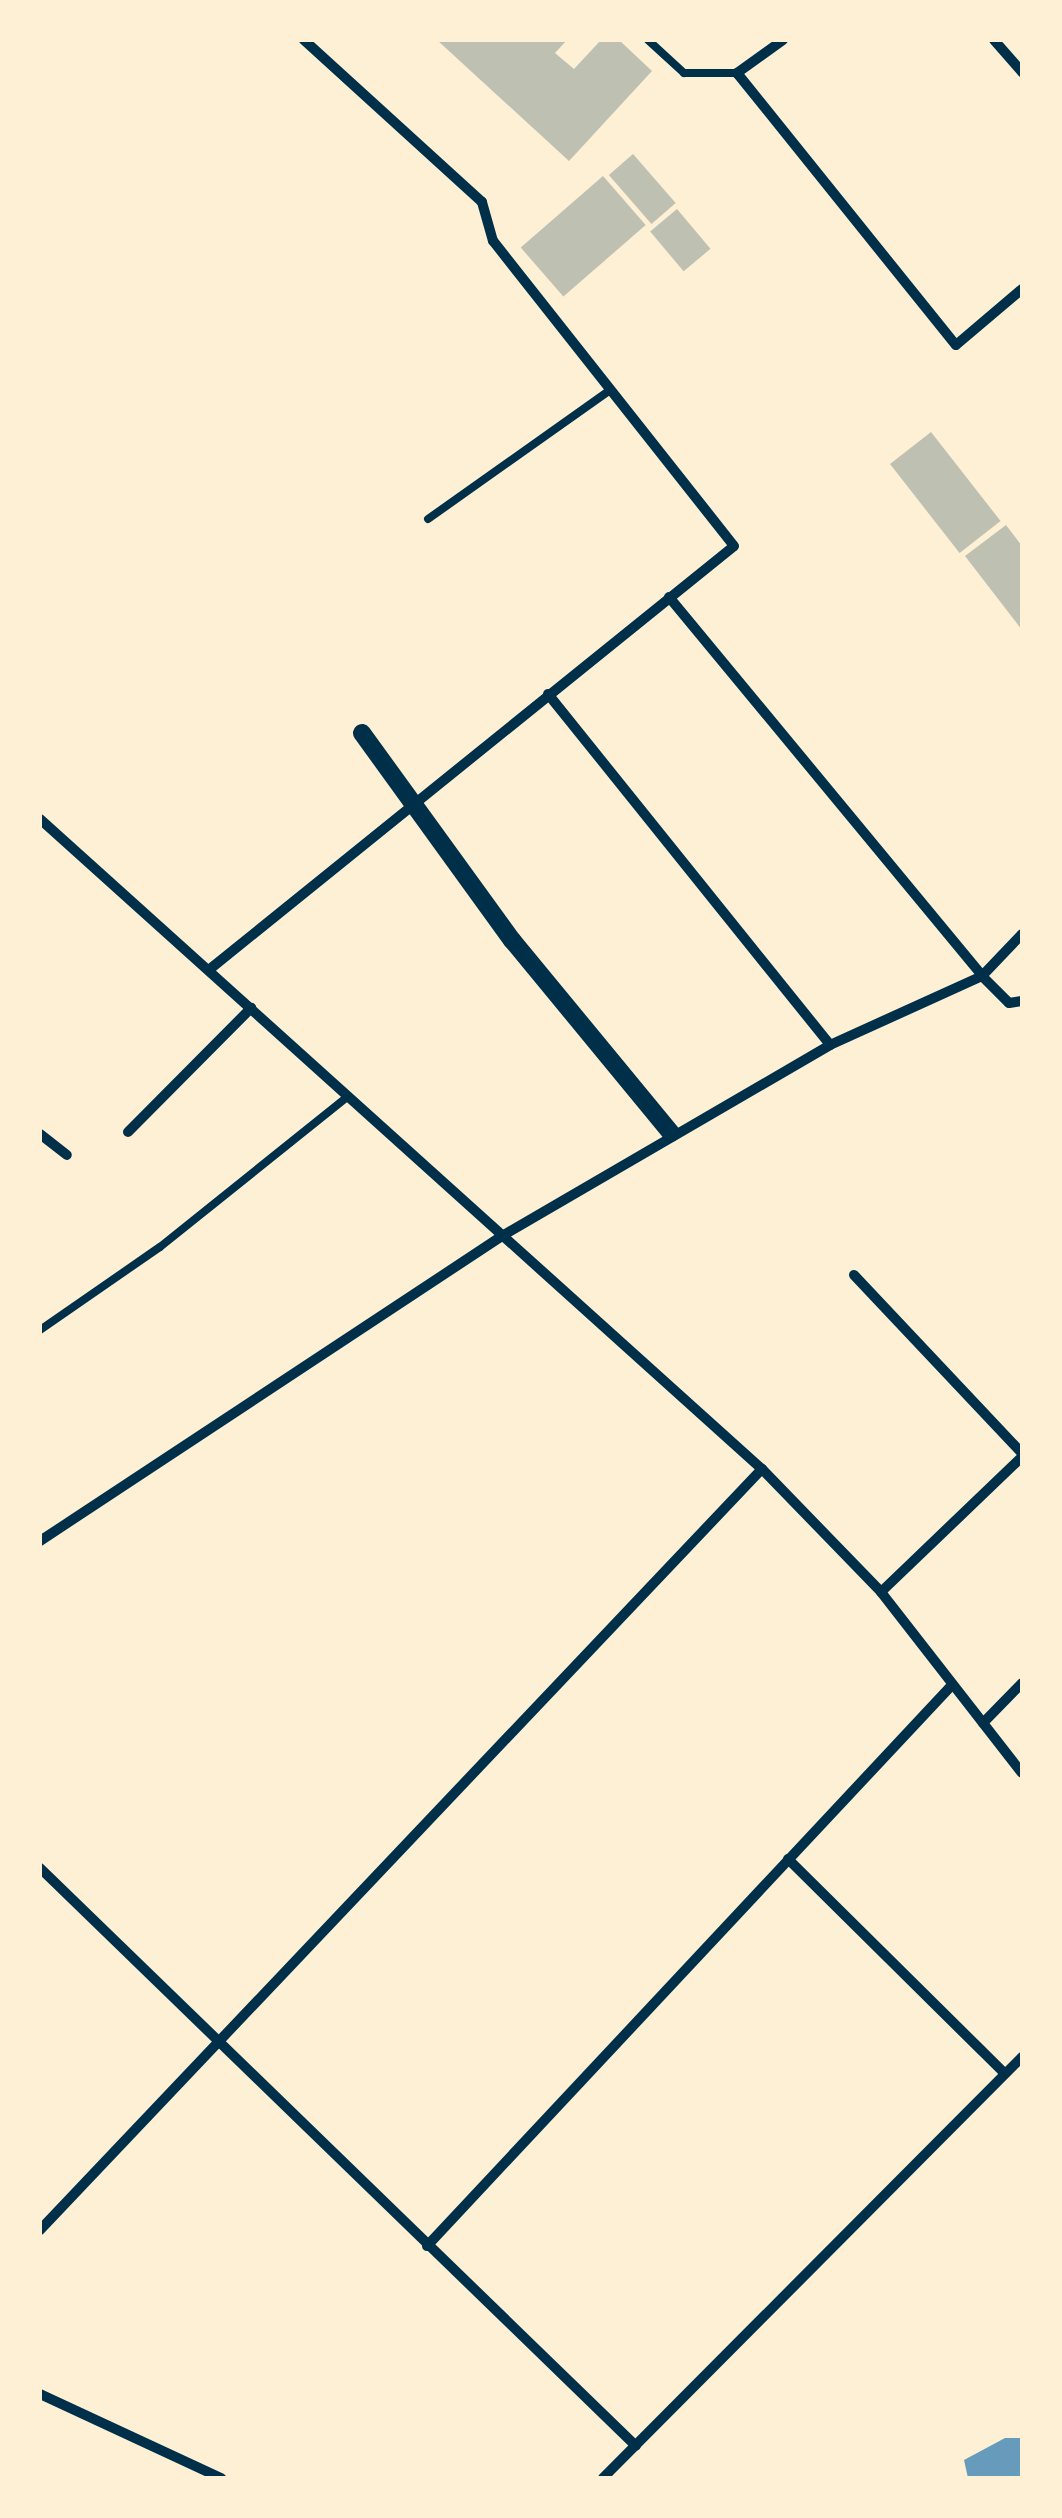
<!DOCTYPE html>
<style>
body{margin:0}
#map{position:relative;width:1062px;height:2518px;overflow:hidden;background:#fdf0d5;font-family:Jost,sans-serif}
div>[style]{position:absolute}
.water>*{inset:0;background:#669bbc}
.building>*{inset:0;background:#bec0b2;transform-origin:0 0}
.service>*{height:8px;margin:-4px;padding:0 4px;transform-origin:4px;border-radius:4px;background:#003049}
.minor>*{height:10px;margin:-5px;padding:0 5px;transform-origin:5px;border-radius:5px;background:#003049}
.tertiary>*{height:18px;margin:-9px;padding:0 9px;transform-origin:9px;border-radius:9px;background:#003049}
span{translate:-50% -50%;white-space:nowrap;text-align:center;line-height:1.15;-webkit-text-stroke:8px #fdf0d5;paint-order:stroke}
.frame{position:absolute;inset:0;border:42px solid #fdf0d5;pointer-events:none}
</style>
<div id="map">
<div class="water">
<div style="clip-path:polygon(1005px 2438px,1022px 2438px,1022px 2478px,968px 2478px,964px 2460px)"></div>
</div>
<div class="building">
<div style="clip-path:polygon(437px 40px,567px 40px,555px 53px,574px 69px,601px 40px,619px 40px,652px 71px,569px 161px)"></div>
<div style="left:633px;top:154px;width:65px;height:32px;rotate:49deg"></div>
<div style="left:603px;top:176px;width:65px;height:109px;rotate:49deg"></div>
<div style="left:677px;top:209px;width:52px;height:35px;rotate:50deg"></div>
<div style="left:931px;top:432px;width:113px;height:52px;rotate:52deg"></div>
<div style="clip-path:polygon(1006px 525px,1022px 546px,1022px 630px,965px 556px)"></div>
</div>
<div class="service">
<div style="left:648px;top:40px;width:49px;rotate:42.5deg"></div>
<div style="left:684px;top:73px;width:53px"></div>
<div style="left:428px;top:519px;width:223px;rotate:-35.3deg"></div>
<div style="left:40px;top:1330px;width:146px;rotate:-34.7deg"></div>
<div style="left:160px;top:1247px;width:238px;rotate:-38.7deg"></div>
</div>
<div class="minor">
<div style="left:783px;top:40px;width:57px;rotate:144.3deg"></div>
<div style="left:737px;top:73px;width:349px;rotate:51.2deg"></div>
<div style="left:956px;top:345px;width:87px;rotate:-40.3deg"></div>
<div style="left:994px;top:40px;width:43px;rotate:48.8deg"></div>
<div style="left:669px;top:597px;width:492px;rotate:50.4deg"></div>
<div style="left:982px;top:976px;width:38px;rotate:45deg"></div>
<div style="left:1009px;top:1003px;width:13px;rotate:-9deg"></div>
<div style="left:548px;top:694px;width:450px;rotate:51.2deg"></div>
<div style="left:40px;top:819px;width:971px;rotate:42deg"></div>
<div style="left:762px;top:1469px;width:171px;rotate:45.9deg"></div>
<div style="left:881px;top:1592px;width:229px;rotate:52.1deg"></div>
<div style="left:210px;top:969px;width:673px;rotate:-38.91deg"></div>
<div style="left:734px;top:546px;width:389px;rotate:-128.3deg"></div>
<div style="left:493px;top:241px;width:41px;rotate:-105.8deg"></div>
<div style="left:482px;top:202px;width:241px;rotate:-137.7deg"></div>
<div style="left:128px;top:1132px;width:175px;rotate:-45.2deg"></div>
<div style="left:40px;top:1134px;width:34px;rotate:38deg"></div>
<div style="left:854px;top:1275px;width:245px;rotate:46.7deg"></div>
<div style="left:40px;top:1541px;width:554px;rotate:-33.43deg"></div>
<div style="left:502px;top:1236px;width:380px;rotate:-30.2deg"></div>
<div style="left:830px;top:1045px;width:167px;rotate:-24.4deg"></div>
<div style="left:982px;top:976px;width:58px;rotate:-46.4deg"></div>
<div style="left:881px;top:1592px;width:195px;rotate:-43.8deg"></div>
<div style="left:983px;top:1723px;width:56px;rotate:-45.7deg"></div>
<div style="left:788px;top:1859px;width:305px;rotate:44.7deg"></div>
<div style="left:40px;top:1868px;width:830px;rotate:44.12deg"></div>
<div style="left:40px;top:2230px;width:1049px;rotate:-46.51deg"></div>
<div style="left:427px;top:2246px;width:768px;rotate:-46.9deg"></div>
<div style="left:40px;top:2394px;width:200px;rotate:24.9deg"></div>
<div style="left:603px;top:2478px;width:594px;rotate:-45.14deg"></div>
</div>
<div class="tertiary">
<div style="left:362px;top:733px;width:256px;rotate:54.1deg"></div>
<div style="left:512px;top:940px;width:250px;rotate:50.5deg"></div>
</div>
<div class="frame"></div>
</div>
